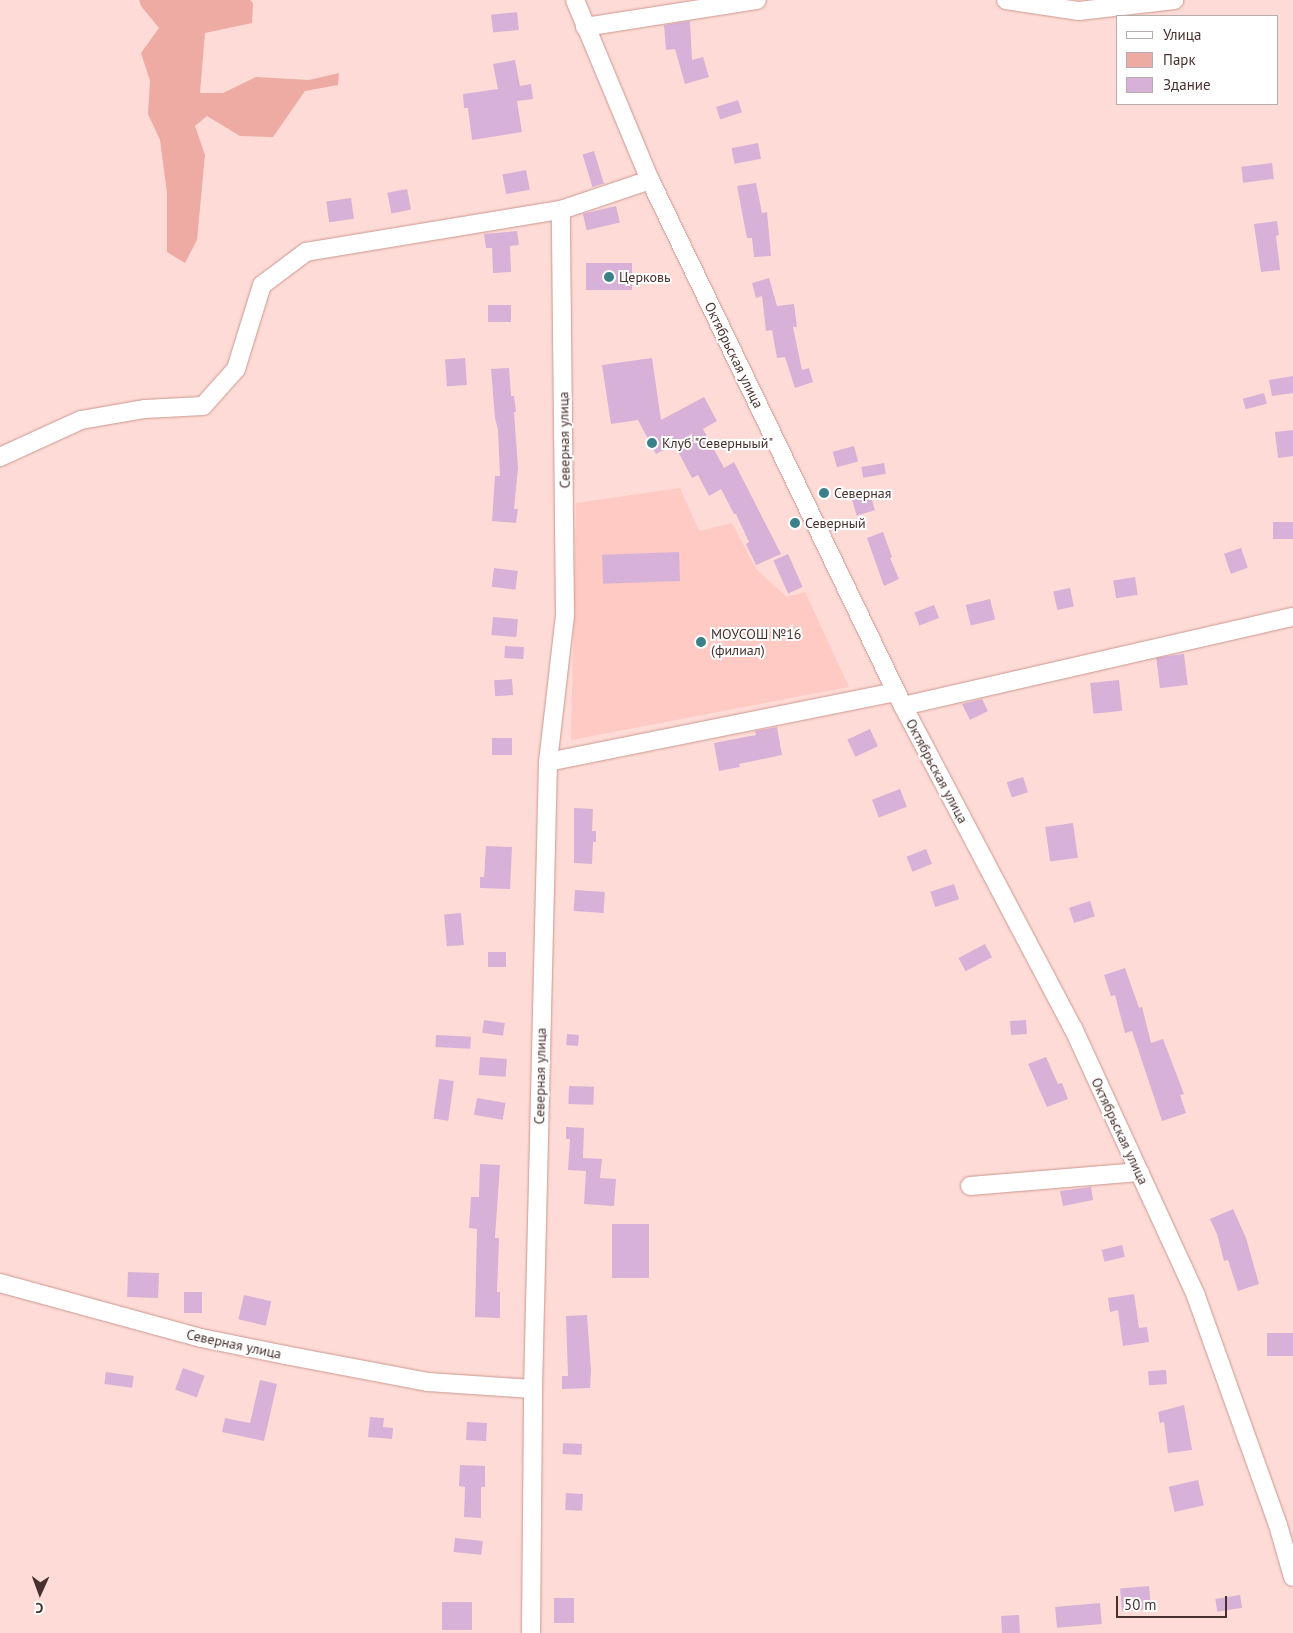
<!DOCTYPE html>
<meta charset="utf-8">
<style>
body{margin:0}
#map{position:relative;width:1293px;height:1633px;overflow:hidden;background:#fedbd6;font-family:"PT Sans",sans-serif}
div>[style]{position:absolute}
.built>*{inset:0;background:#fecac3}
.green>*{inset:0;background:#edaba3}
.building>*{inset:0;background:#d7b1d7;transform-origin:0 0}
.roads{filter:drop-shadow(0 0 1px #cc968f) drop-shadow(0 0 1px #cc968f)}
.minor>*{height:18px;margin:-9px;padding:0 9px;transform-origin:9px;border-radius:9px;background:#fff}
.dots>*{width:14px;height:14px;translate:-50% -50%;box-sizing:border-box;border:2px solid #fff;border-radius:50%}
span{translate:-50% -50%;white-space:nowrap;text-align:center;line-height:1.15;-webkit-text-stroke:4px #fff;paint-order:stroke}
.poi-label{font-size:14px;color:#47312e}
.left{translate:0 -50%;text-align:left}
.street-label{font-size:14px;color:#47312e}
.legend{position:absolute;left:1116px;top:15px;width:162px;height:90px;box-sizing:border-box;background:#fff;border:1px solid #b5adab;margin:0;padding:6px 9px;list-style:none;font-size:15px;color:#47312e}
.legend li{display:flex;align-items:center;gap:10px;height:25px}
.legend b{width:25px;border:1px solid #b5adab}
.north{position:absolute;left:15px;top:1568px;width:50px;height:50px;-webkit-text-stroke:4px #fff;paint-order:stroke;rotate:182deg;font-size:14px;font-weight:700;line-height:20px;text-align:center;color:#47312e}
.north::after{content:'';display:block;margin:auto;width:18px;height:22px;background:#47312e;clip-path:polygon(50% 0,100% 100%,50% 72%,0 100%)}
.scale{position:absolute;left:1116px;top:1596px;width:111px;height:22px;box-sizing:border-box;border:2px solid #47312e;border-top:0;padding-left:6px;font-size:15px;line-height:18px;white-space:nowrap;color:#47312e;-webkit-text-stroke:4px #fff;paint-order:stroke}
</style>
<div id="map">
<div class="built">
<div style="clip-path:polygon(680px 488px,699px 531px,732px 523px,756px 569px,787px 597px,805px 592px,849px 687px,571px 740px,576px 503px)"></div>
</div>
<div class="green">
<div style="clip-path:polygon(139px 0,250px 0,253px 3px,252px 23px,205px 33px,200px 93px,223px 93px,256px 77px,309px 80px,339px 73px,338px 85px,305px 91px,273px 137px,240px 136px,207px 116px,195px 126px,205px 155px,197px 240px,185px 263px,167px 252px,167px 193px,160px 140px,148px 114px,150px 81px,141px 53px,159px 28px,141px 6px)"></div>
</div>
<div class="building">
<div style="left:517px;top:12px;width:18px;height:26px;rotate:84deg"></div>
<div style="clip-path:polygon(690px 21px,692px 60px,703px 57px,709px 77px,685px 84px,675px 49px,666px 50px,664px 25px)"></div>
<div style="clip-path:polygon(515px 60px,520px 86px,531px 84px,533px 99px,517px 101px,522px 132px,472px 140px,468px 108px,464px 108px,463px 94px,498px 89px,493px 64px)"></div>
<div style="left:738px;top:100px;width:13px;height:23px;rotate:72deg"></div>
<div style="left:758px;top:143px;width:16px;height:27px;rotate:79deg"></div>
<div style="left:594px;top:151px;width:34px;height:12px;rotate:73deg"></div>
<div style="left:1272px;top:163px;width:16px;height:31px;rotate:83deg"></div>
<div style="left:526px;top:170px;width:20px;height:24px;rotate:79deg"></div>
<div style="clip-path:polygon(756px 183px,762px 213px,767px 212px,771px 256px,754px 257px,752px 238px,747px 238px,737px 186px)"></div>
<div style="left:407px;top:189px;width:21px;height:20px;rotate:79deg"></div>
<div style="left:351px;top:198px;width:21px;height:25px;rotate:82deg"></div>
<div style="left:616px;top:206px;width:17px;height:34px;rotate:77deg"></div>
<div style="clip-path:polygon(1277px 221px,1279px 235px,1276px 236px,1280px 270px,1261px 272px,1254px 224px)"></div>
<div style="clip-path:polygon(517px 231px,519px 245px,510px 246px,511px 272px,493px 273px,492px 248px,486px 248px,484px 234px)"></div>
<div style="left:586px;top:263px;width:46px;height:27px"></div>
<div style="clip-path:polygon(769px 278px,777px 306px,794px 304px,797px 327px,793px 327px,802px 370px,809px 368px,813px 382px,795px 388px,785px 357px,777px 358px,772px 330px,766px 331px,762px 296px,756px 298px,752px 283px)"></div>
<div style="left:488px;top:305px;width:23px;height:17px"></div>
<div style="left:465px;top:358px;width:27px;height:20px;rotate:86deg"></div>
<div style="clip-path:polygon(652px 358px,661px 420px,704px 397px,717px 421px,703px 429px,724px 468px,734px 462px,781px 554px,756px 565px,746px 544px,749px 542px,736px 514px,734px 514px,721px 489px,709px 496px,698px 475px,692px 478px,674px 444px,656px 454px,638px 420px,611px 424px,602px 365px)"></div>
<div style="clip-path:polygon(509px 368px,511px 396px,514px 396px,516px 412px,514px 412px,518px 468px,514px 509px,518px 509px,516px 523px,492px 521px,495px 476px,500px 476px,498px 430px,495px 418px,491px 369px)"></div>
<div style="clip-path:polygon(1293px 376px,1293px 393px,1272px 396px,1269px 380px)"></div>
<div style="left:1264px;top:393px;width:11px;height:22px;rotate:75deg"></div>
<div style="clip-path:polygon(1293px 430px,1293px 456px,1278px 458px,1275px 432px)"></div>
<div style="left:854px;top:446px;width:16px;height:22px;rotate:75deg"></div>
<div style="left:884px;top:463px;width:11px;height:23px;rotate:80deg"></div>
<div style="left:870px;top:493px;width:18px;height:19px;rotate:74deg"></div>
<div style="left:1293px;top:522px;width:17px;height:20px;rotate:90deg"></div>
<div style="clip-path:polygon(883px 532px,892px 557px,890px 558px,899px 579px,884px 586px,867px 538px)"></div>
<div style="left:1241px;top:548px;width:21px;height:18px;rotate:71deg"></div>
<div style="left:679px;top:552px;width:29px;height:77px;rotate:88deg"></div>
<div style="left:788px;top:554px;width:36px;height:16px;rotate:66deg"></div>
<div style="left:494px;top:568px;width:24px;height:19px;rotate:7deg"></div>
<div style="left:1135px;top:577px;width:18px;height:22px;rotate:81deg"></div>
<div style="left:1070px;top:588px;width:19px;height:17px;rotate:78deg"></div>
<div style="left:990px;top:599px;width:21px;height:25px;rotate:76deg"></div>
<div style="left:934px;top:605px;width:14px;height:21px;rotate:69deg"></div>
<div style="left:493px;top:617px;width:25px;height:18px;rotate:5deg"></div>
<div style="left:505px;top:646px;width:19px;height:12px;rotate:3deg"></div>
<div style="left:1184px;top:654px;width:31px;height:28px;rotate:83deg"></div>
<div style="left:512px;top:679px;width:16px;height:18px;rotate:86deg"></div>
<div style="left:1119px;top:680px;width:31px;height:29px;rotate:84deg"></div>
<div style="clip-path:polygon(982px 699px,988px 711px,970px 720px,962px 704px)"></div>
<div style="clip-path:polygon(777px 727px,782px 755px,739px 764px,740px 767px,719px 771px,714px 743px,756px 735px,755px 731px)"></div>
<div style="left:870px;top:729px;width:19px;height:25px;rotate:65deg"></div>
<div style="left:492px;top:738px;width:20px;height:17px"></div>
<div style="left:1023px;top:777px;width:16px;height:17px;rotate:72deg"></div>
<div style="left:900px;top:789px;width:19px;height:30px;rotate:69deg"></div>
<div style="clip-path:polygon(574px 808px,593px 809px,592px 831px,596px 831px,596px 842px,593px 842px,592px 864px,574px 863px)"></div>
<div style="left:1073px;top:823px;width:35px;height:28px;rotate:82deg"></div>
<div style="clip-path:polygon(486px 846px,512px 847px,510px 889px,480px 888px,480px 877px,484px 877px)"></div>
<div style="left:926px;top:849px;width:16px;height:21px;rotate:68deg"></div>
<div style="left:954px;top:884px;width:16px;height:25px;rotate:72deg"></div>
<div style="left:575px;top:890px;width:30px;height:21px;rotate:4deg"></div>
<div style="left:1090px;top:901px;width:16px;height:22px;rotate:72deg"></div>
<div style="left:461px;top:913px;width:32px;height:17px;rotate:85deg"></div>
<div style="left:985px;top:944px;width:15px;height:30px;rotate:62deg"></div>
<div style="left:488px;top:952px;width:18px;height:15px"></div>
<div style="clip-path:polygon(1125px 968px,1139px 1008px,1142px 1007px,1151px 1043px,1163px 1039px,1184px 1094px,1180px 1095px,1186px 1113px,1162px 1121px,1132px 1031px,1125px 1033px,1115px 995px,1111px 996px,1104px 975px)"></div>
<div style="left:484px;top:1020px;width:21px;height:13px;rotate:8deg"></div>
<div style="left:1026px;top:1020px;width:14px;height:16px;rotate:86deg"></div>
<div style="left:567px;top:1034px;width:12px;height:11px;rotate:5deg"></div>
<div style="left:436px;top:1035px;width:35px;height:12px;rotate:3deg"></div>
<div style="left:480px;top:1057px;width:27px;height:18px;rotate:4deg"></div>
<div style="clip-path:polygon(1046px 1057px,1058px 1084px,1062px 1083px,1068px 1099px,1047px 1107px,1028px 1064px)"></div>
<div style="left:439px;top:1079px;width:15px;height:40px;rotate:8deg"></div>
<div style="left:569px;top:1086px;width:25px;height:18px;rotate:2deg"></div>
<div style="left:477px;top:1098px;width:29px;height:17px;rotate:10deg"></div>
<div style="clip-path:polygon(566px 1127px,584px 1128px,583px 1158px,602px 1159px,600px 1178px,616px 1179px,614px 1206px,584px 1204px,586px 1171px,568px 1170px,570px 1139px,566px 1139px)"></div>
<div style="clip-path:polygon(480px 1164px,500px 1165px,495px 1238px,499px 1238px,497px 1292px,500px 1292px,500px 1318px,475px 1317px,477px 1229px,469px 1228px,471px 1197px,479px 1197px)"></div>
<div style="clip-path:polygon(1091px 1187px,1093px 1200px,1063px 1206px,1060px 1191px)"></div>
<div style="clip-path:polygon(1233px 1209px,1246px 1238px,1259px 1284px,1238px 1291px,1228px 1260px,1224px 1261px,1217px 1234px,1210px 1219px)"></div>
<div style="left:612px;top:1224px;width:37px;height:54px"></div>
<div style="left:1122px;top:1245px;width:12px;height:21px;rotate:76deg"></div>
<div style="left:128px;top:1272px;width:31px;height:25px;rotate:2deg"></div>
<div style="left:184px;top:1292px;width:18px;height:21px"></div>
<div style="clip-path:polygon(1134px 1294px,1139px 1328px,1147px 1327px,1149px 1342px,1123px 1346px,1118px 1310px,1110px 1312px,1108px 1298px)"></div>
<div style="left:244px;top:1295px;width:28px;height:25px;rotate:13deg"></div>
<div style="clip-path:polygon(587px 1315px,591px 1370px,590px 1388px,562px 1389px,562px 1376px,568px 1376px,566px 1316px)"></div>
<div style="left:1293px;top:1333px;width:23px;height:26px;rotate:90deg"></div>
<div style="left:183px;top:1368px;width:23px;height:23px;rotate:20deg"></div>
<div style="left:1166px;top:1370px;width:14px;height:18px;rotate:86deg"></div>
<div style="left:106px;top:1372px;width:28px;height:12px;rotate:8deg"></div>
<div style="clip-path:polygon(260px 1380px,277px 1384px,264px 1441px,222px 1432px,225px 1418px,250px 1423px)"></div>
<div style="clip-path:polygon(1184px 1405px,1192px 1450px,1168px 1453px,1164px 1422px,1160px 1423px,1158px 1412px)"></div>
<div style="clip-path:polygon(370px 1417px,384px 1418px,383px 1427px,393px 1428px,392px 1439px,368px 1437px)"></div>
<div style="left:467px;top:1422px;width:20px;height:18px;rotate:3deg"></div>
<div style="left:563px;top:1443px;width:19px;height:11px;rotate:3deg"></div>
<div style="clip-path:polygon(460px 1465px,485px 1466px,485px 1487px,481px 1487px,481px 1518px,464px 1517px,465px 1487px,459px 1486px)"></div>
<div style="left:1198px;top:1480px;width:26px;height:30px;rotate:77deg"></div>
<div style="left:566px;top:1493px;width:17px;height:17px;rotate:3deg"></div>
<div style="left:455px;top:1538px;width:28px;height:14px;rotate:6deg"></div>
<div style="left:1149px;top:1586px;width:23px;height:29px;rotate:85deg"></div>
<div style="left:1240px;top:1595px;width:13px;height:25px;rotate:81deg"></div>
<div style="left:554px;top:1598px;width:20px;height:25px"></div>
<div style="left:472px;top:1602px;width:28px;height:30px;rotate:90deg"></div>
<div style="left:1100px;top:1603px;width:21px;height:45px;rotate:85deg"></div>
<div style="left:1019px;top:1615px;width:18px;height:18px;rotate:87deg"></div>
</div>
<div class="roads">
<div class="minor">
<div style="left:575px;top:0;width:195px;rotate:67.4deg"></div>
<div style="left:650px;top:180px;width:584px;rotate:64.31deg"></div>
<div style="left:903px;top:706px;width:364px;rotate:62.2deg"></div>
<div style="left:1073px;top:1028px;width:295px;rotate:65.3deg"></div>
<div style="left:1196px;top:1296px;width:243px;rotate:70.3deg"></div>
<div style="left:1278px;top:1525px;width:54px;rotate:73.9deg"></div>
<div style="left:1006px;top:0;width:74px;rotate:8.6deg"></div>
<div style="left:1079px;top:11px;width:96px;rotate:-6.6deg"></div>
<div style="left:585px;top:27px;width:174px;rotate:-8.9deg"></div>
<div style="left:0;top:457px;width:89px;rotate:-24.6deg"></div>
<div style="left:81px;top:420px;width:65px;rotate:-9.8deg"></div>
<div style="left:145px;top:409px;width:58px;rotate:-3deg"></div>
<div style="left:203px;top:406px;width:50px;rotate:-48.3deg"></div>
<div style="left:236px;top:369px;width:88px;rotate:-72.8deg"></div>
<div style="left:262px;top:285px;width:55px;rotate:-36.9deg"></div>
<div style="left:306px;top:252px;width:258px;rotate:-9.4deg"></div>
<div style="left:903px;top:706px;width:400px;rotate:-12.9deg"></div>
<div style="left:548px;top:762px;width:355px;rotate:-11.4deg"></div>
<div style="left:970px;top:1186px;width:170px;rotate:-4.7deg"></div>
<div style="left:0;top:1283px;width:208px;rotate:15.3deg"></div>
<div style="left:201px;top:1338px;width:86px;rotate:11.4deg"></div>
<div style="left:285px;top:1355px;width:146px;rotate:10.7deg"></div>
<div style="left:428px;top:1382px;width:105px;rotate:3.8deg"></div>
<div style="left:531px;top:1633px;width:244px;rotate:-89.5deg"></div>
<div style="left:533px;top:1389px;width:627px;rotate:-88.63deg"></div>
<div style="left:548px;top:762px;width:147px;rotate:-83.4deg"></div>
<div style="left:565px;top:616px;width:406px;rotate:-90.6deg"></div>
<div style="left:561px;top:210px;width:94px;rotate:-18.6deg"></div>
</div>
</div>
<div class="dots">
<div style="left:609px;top:277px;background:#398089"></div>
<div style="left:652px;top:443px;background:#398089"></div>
<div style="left:824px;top:493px;background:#398089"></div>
<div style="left:795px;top:523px;background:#398089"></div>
<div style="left:701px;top:642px;background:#398089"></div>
</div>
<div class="poi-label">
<span class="left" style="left:619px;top:277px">Церковь</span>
<span class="left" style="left:662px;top:443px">Клуб "Северныый"</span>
<span class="left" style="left:834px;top:493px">Северная</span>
<span class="left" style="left:805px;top:523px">Северный</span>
<span class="left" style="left:711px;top:642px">МОУСОШ №16<br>(филиал)</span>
</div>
<div class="street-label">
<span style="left:734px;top:355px;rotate:64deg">Октябрьская улица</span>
<span style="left:564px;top:440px;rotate:-91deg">Северная улица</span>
<span style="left:937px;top:771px;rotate:62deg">Октябрьская улица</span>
<span style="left:540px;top:1076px;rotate:-89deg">Северная улица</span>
<span style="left:1120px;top:1131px;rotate:65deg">Октябрьская улица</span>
<span style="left:234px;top:1344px;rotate:12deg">Северная улица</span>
</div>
<ul class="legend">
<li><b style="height:6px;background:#fff"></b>Улица</li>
<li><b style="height:14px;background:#edaba3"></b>Парк</li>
<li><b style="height:14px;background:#d7b1d7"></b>Здание</li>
</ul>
<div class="north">С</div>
<div class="scale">50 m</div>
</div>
